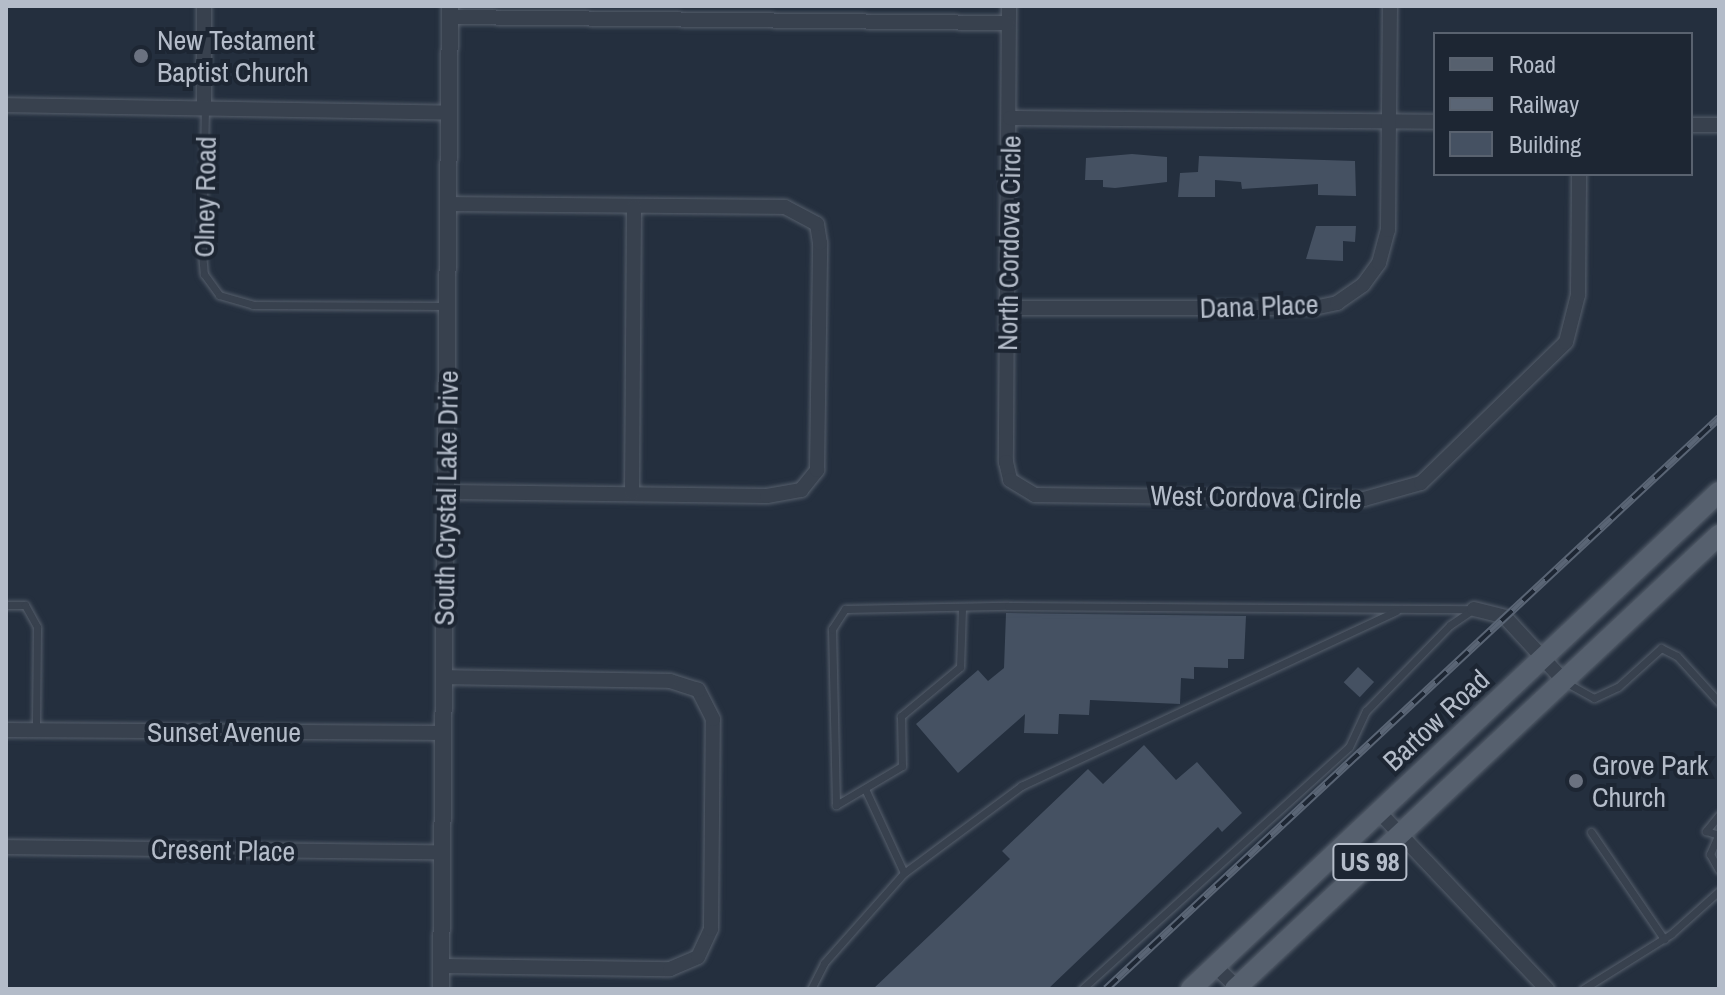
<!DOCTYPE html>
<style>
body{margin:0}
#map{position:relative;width:1725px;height:995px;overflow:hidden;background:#242f3e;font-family:"Archivo Narrow",sans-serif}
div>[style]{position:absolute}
.building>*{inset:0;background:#455162;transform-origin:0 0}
.roads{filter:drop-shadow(0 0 2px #565f6c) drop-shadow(0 0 2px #565f6c)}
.service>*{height:7px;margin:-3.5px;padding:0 3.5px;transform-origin:3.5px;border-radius:3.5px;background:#38414e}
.minor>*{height:14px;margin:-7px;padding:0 7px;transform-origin:7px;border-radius:7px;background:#38414e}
.tertiary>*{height:16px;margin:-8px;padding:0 8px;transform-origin:8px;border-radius:8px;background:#38414e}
.primary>*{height:20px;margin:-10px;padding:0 10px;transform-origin:10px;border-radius:10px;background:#56606e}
.rail>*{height:8px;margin-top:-4px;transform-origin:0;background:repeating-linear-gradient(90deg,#1d2633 0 15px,#5a6575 0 30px);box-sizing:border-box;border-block:2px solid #5a6575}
.dots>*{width:22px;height:22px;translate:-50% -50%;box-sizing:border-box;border:4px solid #1d2633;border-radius:50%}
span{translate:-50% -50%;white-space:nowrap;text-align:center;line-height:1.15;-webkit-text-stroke:8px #1d2633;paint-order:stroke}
.shield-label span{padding:2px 6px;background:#1d2633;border:2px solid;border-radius:6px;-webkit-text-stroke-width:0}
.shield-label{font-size:26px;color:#b4bcc9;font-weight:700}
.poi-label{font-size:28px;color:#b4bcc9}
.left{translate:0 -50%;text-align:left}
.street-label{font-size:28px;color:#b4bcc9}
.frame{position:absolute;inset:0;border:8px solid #b4bcc9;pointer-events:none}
.legend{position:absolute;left:1433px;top:32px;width:260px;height:144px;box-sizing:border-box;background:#1d2633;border:2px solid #59626f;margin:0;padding:10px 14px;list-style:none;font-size:24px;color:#b4bcc9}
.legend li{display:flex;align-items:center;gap:16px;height:40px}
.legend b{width:40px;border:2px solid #59626f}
</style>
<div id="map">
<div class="building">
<div style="clip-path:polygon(1132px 154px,1167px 157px,1167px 182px,1115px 188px,1103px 187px,1103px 180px,1085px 180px,1086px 158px)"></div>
<div style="clip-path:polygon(1199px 156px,1355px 161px,1356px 196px,1318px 195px,1318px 184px,1242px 189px,1241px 182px,1215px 180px,1215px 197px,1178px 197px,1180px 173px,1198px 172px)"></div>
<div style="clip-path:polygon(1316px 226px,1356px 226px,1355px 242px,1343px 241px,1343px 261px,1306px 259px)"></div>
<div style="clip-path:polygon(1006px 613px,1246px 616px,1244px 659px,1228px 659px,1228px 668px,1194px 667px,1194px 679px,1181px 678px,1180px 704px,1090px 700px,1089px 715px,1059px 714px,1058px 734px,1024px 733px,1025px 714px,958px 773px,916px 724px,978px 670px,988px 681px,1004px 668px)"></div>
<div style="left:1358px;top:667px;width:22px;height:21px;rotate:43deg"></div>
<div style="clip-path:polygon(1144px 745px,1176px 780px,1197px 762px,1242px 813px,1222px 832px,1218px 827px,1048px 989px,873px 989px,1010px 859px,1002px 851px,1088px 769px,1103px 784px)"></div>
</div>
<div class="roads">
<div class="service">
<div style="left:205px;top:107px;width:146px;rotate:91.2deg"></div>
<div style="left:202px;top:253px;width:21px;rotate:85deg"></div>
<div style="left:204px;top:274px;width:26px;rotate:54deg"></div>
<div style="left:219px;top:295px;width:35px;rotate:16deg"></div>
<div style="left:253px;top:305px;width:194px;rotate:0.3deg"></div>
<div style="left:6px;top:605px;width:19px"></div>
<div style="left:25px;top:605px;width:25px;rotate:61deg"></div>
<div style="left:37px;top:627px;width:102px;rotate:90.6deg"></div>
<div style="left:962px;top:608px;width:59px;rotate:91.9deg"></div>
<div style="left:960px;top:667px;width:77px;rotate:140.3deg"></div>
<div style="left:901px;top:716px;width:50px;rotate:88.9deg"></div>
<div style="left:902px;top:766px;width:77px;rotate:149.4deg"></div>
<div style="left:836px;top:805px;width:176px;rotate:-91.3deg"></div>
<div style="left:832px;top:629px;width:24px;rotate:-57deg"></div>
<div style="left:845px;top:609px;width:163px;rotate:-1.1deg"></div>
<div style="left:1008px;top:606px;width:466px;rotate:0.4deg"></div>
<div style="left:1565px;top:682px;width:33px;rotate:29deg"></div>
<div style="left:1594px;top:698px;width:26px;rotate:-25deg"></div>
<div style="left:1618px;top:687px;width:58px;rotate:-42.2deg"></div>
<div style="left:1661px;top:648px;width:18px;rotate:27deg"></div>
<div style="left:1677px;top:656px;width:62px;rotate:47.6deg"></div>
<div style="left:866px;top:791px;width:90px;rotate:65.1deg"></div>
<div style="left:1719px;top:815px;width:21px;rotate:129deg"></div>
<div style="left:1706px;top:831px;width:14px;rotate:17deg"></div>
<div style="left:1591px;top:832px;width:130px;rotate:55.7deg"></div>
<div style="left:1718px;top:836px;width:20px;rotate:114deg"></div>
<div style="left:1710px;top:854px;width:18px;rotate:61deg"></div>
<div style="left:811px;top:989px;width:29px;rotate:-63deg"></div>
<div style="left:824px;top:963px;width:120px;rotate:-48.4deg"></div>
<div style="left:904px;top:873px;width:146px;rotate:-36.6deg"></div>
<div style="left:1021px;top:786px;width:414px;rotate:-25deg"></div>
<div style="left:1082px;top:989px;width:360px;rotate:-42.2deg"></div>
<div style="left:1349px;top:747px;width:40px;rotate:-65deg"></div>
<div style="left:1366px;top:711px;width:120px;rotate:-45.7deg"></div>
<div style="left:1450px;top:625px;width:27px;rotate:-34deg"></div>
<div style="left:1583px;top:989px;width:104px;rotate:-32deg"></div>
<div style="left:1671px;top:934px;width:64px;rotate:-41.9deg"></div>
</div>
<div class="minor">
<div style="left:204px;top:6px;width:100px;rotate:90deg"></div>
<div style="left:1009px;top:6px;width:456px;rotate:90.4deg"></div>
<div style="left:1006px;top:462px;width:18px;rotate:77deg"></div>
<div style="left:1010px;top:480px;width:29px;rotate:31deg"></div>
<div style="left:1035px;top:495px;width:329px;rotate:0.7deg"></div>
<div style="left:1364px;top:499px;width:59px;rotate:-15.7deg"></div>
<div style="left:1421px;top:483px;width:202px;rotate:-44.2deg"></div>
<div style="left:1566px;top:342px;width:49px;rotate:-75.7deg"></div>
<div style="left:1578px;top:295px;width:121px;rotate:-89.5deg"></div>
<div style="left:450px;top:17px;width:558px;rotate:0.62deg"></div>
<div style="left:6px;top:105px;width:443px;rotate:1deg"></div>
<div style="left:1010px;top:118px;width:425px;rotate:0.5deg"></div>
<div style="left:1691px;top:125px;width:28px"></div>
<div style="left:1008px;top:308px;width:306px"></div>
<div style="left:1314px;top:308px;width:24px;rotate:-12deg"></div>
<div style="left:1337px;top:303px;width:32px;rotate:-35deg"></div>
<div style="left:1363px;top:285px;width:27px;rotate:-54deg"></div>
<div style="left:1379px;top:263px;width:34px;rotate:-75deg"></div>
<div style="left:1388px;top:230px;width:224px;rotate:-89.5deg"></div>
<div style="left:447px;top:492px;width:320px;rotate:0.7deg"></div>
<div style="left:767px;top:496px;width:35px;rotate:-10deg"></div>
<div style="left:801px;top:490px;width:26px;rotate:-51deg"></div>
<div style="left:817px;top:470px;width:227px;rotate:-89.2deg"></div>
<div style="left:820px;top:243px;width:19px;rotate:-99deg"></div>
<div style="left:817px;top:224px;width:36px;rotate:-152deg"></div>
<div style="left:785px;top:207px;width:336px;rotate:-179.5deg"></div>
<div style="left:632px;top:493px;width:286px;rotate:-89.6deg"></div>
<div style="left:1474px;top:609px;width:32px;rotate:14deg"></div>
<div style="left:1505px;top:617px;width:87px;rotate:47.3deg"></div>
<div style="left:6px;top:730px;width:437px;rotate:0.4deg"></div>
<div style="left:1379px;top:812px;width:244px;rotate:46.5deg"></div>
<div style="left:6px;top:847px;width:435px;rotate:0.7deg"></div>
<div style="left:442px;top:966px;width:228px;rotate:0.8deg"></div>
<div style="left:670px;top:969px;width:30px;rotate:-23deg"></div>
<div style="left:698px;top:957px;width:31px;rotate:-65deg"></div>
<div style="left:711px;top:929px;width:210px;rotate:-89.5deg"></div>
<div style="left:713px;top:719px;width:33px;rotate:-117deg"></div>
<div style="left:698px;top:690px;width:29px;rotate:-162deg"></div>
<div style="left:670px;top:681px;width:226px;rotate:-179deg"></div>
<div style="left:1215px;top:966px;width:33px;rotate:44deg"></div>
</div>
<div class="tertiary">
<div style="left:441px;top:989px;width:983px;rotate:-89.48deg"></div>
</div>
<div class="primary">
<div style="left:1191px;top:989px;width:725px;rotate:-43.27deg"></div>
<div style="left:1235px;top:989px;width:664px;rotate:-43.17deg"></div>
</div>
</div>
<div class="rail">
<div style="left:1106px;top:989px;width:838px;rotate:-42.97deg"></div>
</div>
<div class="dots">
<div style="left:141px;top:56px;background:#6b7280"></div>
<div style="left:1576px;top:781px;background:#6b7280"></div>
</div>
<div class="shield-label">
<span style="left:1370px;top:862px">US 98</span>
</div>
<div class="poi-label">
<span class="left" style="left:157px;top:56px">New Testament<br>Baptist Church</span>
<span class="left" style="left:1592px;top:781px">Grove Park<br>Church</span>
</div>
<div class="street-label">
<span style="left:205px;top:197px;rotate:-89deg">Olney Road</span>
<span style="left:1009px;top:243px;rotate:-89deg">North Cordova Circle</span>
<span style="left:1259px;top:306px;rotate:-2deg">Dana Place</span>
<span style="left:1256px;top:497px;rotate:1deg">West Cordova Circle</span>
<span style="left:446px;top:498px;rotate:-89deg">South Crystal Lake Drive</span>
<span style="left:1436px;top:720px;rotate:-43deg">Bartow Road</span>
<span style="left:224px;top:732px">Sunset Avenue</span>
<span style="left:223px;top:850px;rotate:1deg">Cresent Place</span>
</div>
<div class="frame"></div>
<ul class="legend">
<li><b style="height:10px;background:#56606e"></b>Road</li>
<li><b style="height:10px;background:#5a6575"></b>Railway</li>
<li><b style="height:22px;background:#455162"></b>Building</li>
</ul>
</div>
